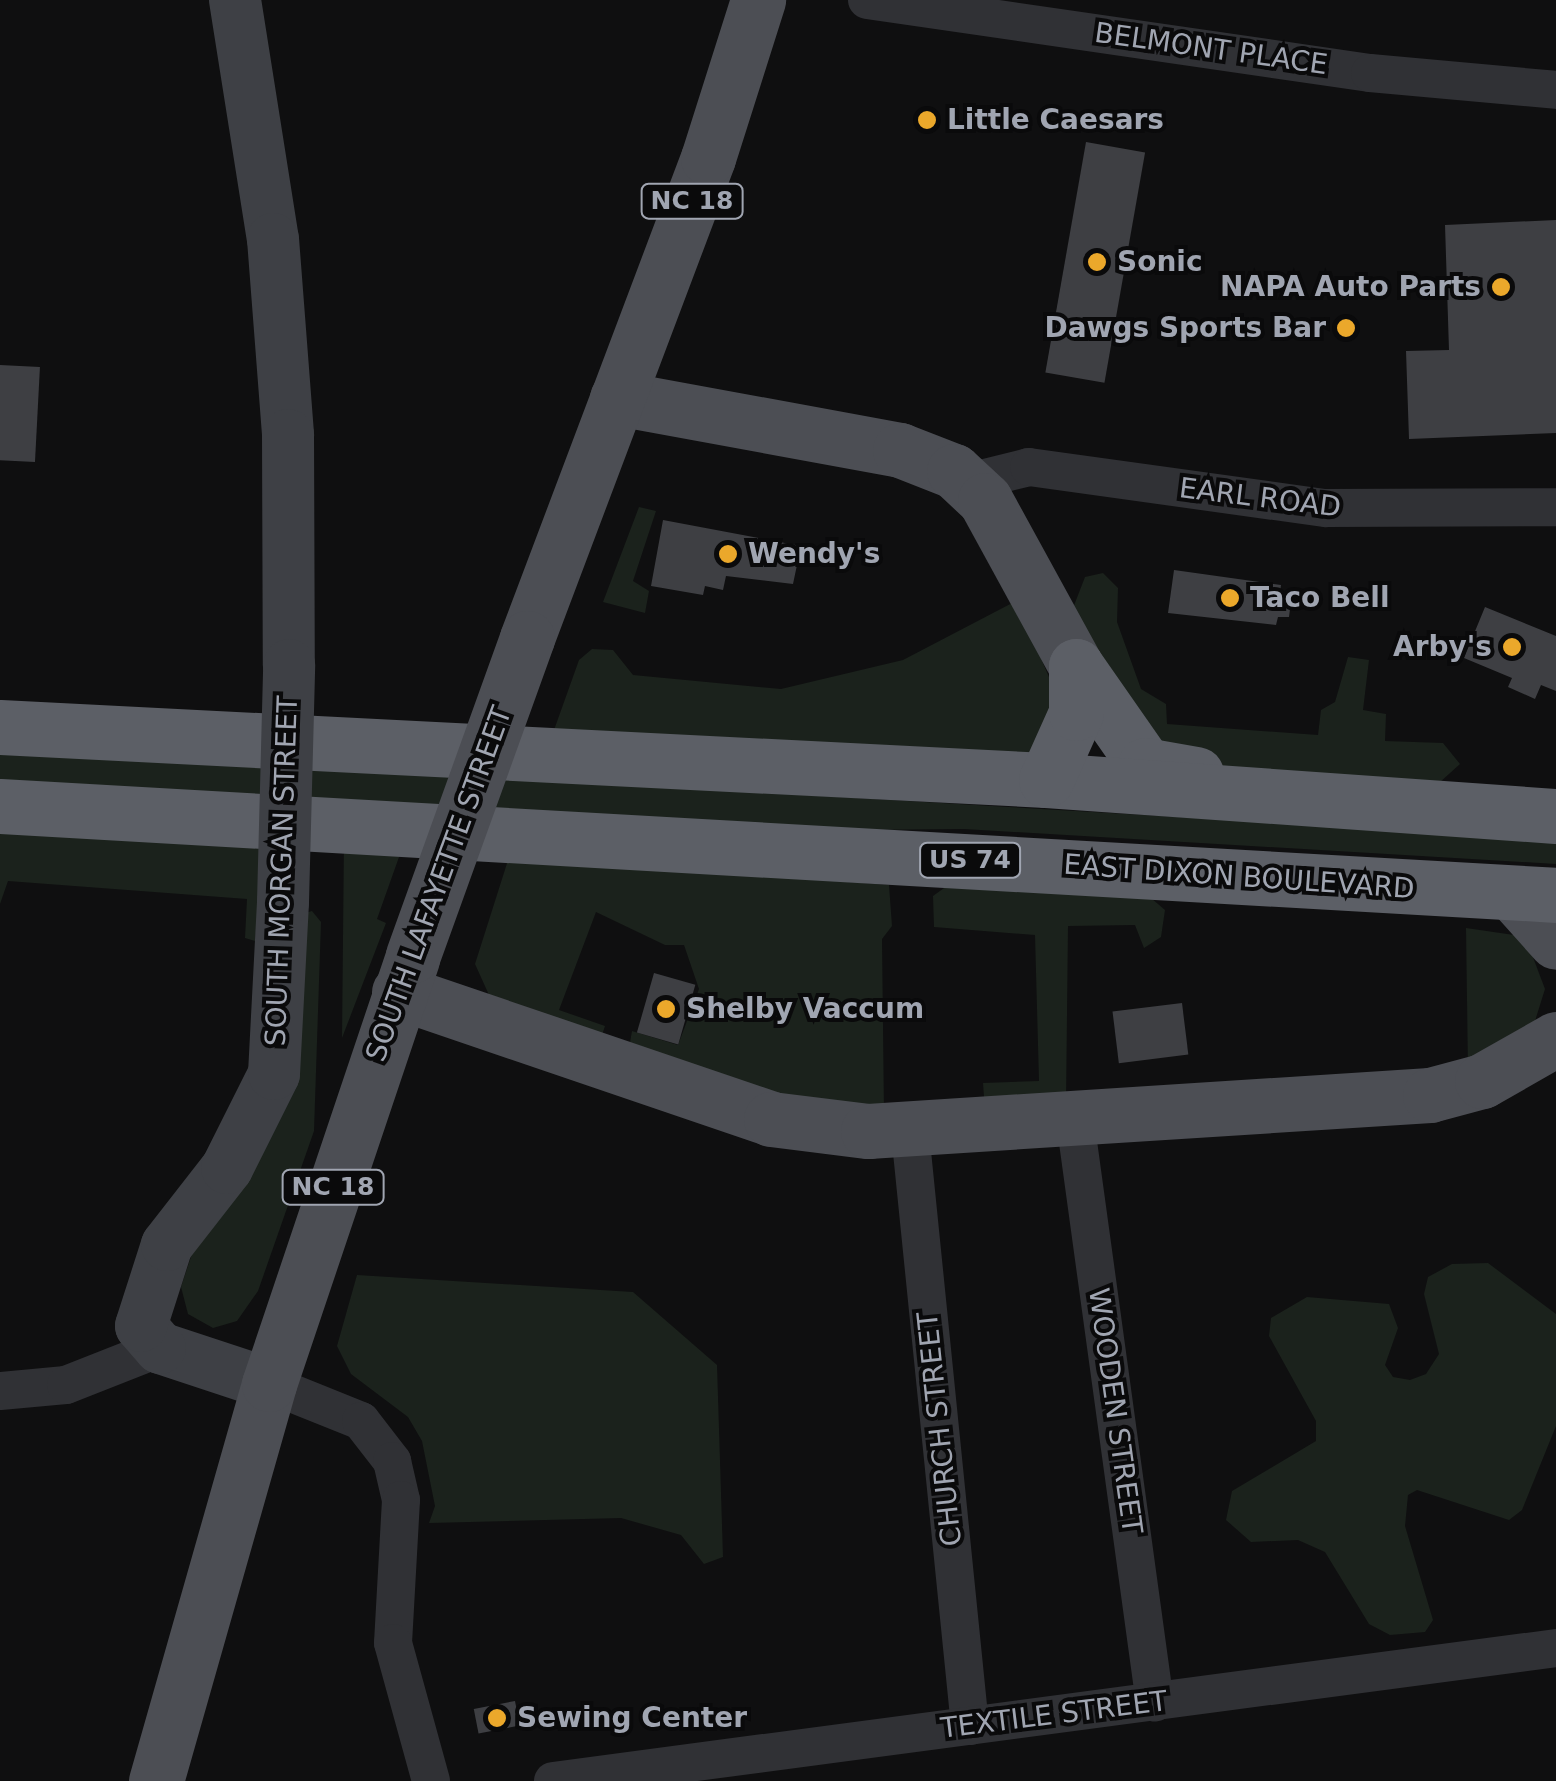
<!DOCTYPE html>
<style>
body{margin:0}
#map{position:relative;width:1556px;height:1781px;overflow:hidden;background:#0f0f10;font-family:"DejaVu Sans",sans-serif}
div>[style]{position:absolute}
.green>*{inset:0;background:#1b221c}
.building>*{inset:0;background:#3e3f43;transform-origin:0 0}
.street>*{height:38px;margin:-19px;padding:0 19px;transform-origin:19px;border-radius:19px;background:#303135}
.secondary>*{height:52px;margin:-26px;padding:0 26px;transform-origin:26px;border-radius:26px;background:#3e4045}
.primary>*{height:55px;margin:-27.5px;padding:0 27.5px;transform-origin:27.5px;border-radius:27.5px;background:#4c4e54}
.highway>*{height:55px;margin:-27.5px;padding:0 27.5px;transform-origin:27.5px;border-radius:27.5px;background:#5c5f66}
.secondary-bridge>*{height:52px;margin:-26px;padding:0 26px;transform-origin:26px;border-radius:26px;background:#3e4045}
.primary-bridge>*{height:55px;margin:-27.5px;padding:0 27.5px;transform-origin:27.5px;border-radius:27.5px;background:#4c4e54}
.dots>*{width:28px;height:28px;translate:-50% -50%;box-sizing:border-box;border:5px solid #0a0a0b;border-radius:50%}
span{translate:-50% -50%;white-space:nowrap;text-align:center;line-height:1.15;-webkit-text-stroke:8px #0a0a0b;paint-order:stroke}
.shield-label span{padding:2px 8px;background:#0a0a0b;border:2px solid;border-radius:8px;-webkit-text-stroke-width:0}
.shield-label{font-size:25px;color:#a0a5b1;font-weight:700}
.street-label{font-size:28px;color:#a0a5b1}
.poi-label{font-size:28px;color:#a0a5b1;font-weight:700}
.left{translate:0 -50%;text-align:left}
.right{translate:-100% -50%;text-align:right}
</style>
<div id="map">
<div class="green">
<div style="clip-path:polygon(639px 507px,656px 511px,633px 581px,649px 591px,645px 613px,603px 602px)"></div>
<div style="clip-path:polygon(1103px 573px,1118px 588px,1117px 622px,1141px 689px,1166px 704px,1167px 724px,1318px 735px,1321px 710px,1335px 702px,1348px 657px,1369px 660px,1363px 710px,1386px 714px,1385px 741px,1443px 743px,1460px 764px,1439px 783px,1207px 766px,1152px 752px,1073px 608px,1085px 577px)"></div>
<div style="clip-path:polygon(1016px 601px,1052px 684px,1051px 717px,1031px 757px,549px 744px,579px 660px,592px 649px,613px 650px,633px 675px,781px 689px,903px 660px)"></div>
<div style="clip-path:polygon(0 748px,1556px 839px,1556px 864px,964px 829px,740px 831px,0 782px)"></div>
<div style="clip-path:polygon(0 822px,267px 839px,255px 941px,245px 938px,247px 899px,8px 881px,0 904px)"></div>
<div style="clip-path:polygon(344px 838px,404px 843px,377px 919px,386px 923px,342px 1038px)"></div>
<div style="clip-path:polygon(509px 857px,889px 885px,892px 926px,882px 939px,884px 1113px,823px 1113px,629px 1048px,632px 1031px,678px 1045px,699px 989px,684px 945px,665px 945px,596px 912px,559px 1010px,605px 1026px,602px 1035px,489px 995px,475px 964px)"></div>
<div style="clip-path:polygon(951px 883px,1151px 898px,1165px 910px,1161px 937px,1144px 948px,1135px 925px,1068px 926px,1066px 1104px,984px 1097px,983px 1083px,1039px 1081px,1035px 935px,934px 927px,933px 896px)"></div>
<div style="clip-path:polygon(312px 911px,321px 922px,314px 1131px,258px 1291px,237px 1321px,213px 1328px,188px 1314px,181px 1287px,305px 913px)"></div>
<div style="clip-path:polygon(1466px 928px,1514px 935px,1531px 952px,1545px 989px,1531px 1034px,1468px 1070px)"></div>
<div style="clip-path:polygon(1488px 1263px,1556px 1314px,1556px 1426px,1522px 1510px,1509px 1520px,1417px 1490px,1408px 1495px,1405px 1526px,1433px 1620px,1425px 1632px,1390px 1635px,1369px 1624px,1325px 1552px,1298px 1540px,1251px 1542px,1226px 1520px,1232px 1491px,1316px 1441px,1316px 1421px,1269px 1336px,1271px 1318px,1307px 1297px,1389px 1304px,1398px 1328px,1385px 1365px,1393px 1377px,1410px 1380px,1426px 1374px,1439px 1354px,1424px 1294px,1428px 1277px,1452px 1264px)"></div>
<div style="clip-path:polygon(357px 1275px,633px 1292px,717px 1365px,723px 1557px,704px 1564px,681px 1535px,621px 1518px,429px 1523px,435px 1506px,422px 1441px,408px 1417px,351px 1374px,337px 1346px)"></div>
</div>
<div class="building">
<div style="left:1086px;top:142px;width:60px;height:234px;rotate:10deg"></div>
<div style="clip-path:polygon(1556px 220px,1556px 433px,1409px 439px,1406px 351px,1449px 350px,1445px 225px)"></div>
<div style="left:0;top:365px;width:40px;height:95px;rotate:3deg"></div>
<div style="clip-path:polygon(663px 520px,801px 546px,793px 584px,726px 576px,723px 590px,705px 586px,703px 595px,651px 586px)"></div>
<div style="clip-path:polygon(1174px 570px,1281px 585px,1280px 592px,1292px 594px,1289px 617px,1278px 617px,1276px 625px,1168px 613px)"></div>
<div style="clip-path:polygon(1485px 607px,1556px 636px,1556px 691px,1541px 685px,1535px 699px,1508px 687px,1512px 678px,1464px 658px)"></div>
<div style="left:654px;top:973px;width:43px;height:62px;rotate:16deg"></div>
<div style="left:1182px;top:1003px;width:52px;height:70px;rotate:83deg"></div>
<div style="left:515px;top:1701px;width:25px;height:42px;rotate:79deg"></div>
</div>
<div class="street">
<div style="left:867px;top:0;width:508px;rotate:8.26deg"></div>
<div style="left:1370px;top:73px;width:187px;rotate:5.2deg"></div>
<div style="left:969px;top:482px;width:62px;rotate:-14deg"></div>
<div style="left:1029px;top:467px;width:300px;rotate:7.9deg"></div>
<div style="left:1326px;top:508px;width:230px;rotate:-0.2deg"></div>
<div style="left:1075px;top:1120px;width:588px;rotate:82.19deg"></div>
<div style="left:910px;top:1132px;width:597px;rotate:84.23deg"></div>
<div style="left:269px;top:1384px;width:99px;rotate:21.9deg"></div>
<div style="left:361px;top:1421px;width:51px;rotate:52.2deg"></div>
<div style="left:392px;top:1461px;width:40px;rotate:77deg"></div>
<div style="left:401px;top:1500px;width:143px;rotate:93.2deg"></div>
<div style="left:393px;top:1643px;width:143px;rotate:74.6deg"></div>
<div style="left:0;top:1391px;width:66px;rotate:-5.2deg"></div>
<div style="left:66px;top:1385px;width:101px;rotate:-21.5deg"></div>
<div style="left:553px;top:1781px;width:1012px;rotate:-7.55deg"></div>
</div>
<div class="secondary">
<div style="left:235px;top:0;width:242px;rotate:81deg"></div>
<div style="left:273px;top:239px;width:197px;rotate:85.6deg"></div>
<div style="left:288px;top:435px;width:230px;rotate:89.8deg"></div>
<div style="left:269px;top:1384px;width:115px;rotate:-161.7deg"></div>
<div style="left:160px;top:1348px;width:29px;rotate:-131deg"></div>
<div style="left:141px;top:1326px;width:85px;rotate:-72.2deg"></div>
<div style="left:167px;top:1245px;width:98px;rotate:-52.1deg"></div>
<div style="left:227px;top:1168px;width:105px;rotate:-63.4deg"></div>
<div style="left:274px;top:1074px;width:172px;rotate:-87deg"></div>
</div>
<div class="primary">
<div style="left:617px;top:398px;width:288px;rotate:10.4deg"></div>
<div style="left:900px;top:450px;width:58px;rotate:21.3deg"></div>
<div style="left:954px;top:471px;width:42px;rotate:43.1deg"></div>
<div style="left:985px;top:500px;width:189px;rotate:61.3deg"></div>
<div style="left:527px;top:638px;width:513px;rotate:-69.34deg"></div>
<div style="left:708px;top:158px;width:166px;rotate:-72.4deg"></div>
<div style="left:1513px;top:894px;width:64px;rotate:48.1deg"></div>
<div style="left:399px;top:992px;width:393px;rotate:18.8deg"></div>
<div style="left:771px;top:1119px;width:98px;rotate:7.1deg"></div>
<div style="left:868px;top:1131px;width:563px;rotate:-3.67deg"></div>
<div style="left:1430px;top:1095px;width:54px;rotate:-15.1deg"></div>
<div style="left:1482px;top:1081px;width:85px;rotate:-29.6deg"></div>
<div style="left:156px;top:1781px;width:413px;rotate:-74.1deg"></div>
<div style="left:269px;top:1384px;width:449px;rotate:-71.4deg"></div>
</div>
<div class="highway">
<div style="left:1076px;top:666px;width:121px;rotate:55.1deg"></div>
<div style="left:1145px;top:765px;width:52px;rotate:10deg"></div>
<div style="left:0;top:727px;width:1047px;rotate:2.9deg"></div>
<div style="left:1046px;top:780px;width:511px;rotate:4.04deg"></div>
<div style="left:1046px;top:780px;width:73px;rotate:-65.9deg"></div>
<div style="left:1076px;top:713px;width:47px;rotate:-90deg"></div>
<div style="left:0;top:806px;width:1559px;rotate:3.27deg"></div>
</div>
<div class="secondary-bridge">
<div style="left:283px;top:902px;width:237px;rotate:-88.5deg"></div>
</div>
<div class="primary-bridge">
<div style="left:413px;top:955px;width:337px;rotate:-70.2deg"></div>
</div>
<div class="dots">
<div style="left:927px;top:120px;background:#eba82b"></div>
<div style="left:1097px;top:262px;background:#eba82b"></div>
<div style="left:1501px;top:287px;background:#eba82b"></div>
<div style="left:1346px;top:328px;background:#eba82b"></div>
<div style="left:728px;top:554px;background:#eba82b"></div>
<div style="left:1230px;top:598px;background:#eba82b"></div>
<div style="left:1512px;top:647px;background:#eba82b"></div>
<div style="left:666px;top:1009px;background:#eba82b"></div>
<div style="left:497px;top:1718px;background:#eba82b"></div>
</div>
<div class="shield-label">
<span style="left:692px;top:201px">NC 18</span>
<span style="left:970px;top:860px">US 74</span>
<span style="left:333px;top:1187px">NC 18</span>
</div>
<div class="street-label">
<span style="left:1211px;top:49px;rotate:8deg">BELMONT PLACE</span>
<span style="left:1260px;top:498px;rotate:7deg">EARL ROAD</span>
<span style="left:282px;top:871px;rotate:-88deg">SOUTH MORGAN STREET</span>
<span style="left:1239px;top:877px;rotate:4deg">EAST DIXON BOULEVARD</span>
<span style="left:439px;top:884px;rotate:-70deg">SOUTH LAFAYETTE STREET</span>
<span style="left:1115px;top:1411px;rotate:82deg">WOODEN STREET</span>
<span style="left:940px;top:1429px;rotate:-96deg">CHURCH STREET</span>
<span style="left:1054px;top:1715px;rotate:-7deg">TEXTILE STREET</span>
</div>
<div class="poi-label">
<span class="left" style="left:947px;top:120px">Little Caesars</span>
<span class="left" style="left:1117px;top:262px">Sonic</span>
<span class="right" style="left:1481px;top:287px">NAPA Auto Parts</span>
<span class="right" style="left:1326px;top:328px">Dawgs Sports Bar</span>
<span class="left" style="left:748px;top:554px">Wendy's</span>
<span class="left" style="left:1250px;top:598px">Taco Bell</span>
<span class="right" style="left:1492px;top:647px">Arby's</span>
<span class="left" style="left:686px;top:1009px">Shelby Vaccum</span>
<span class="left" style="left:517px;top:1718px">Sewing Center</span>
</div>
</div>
